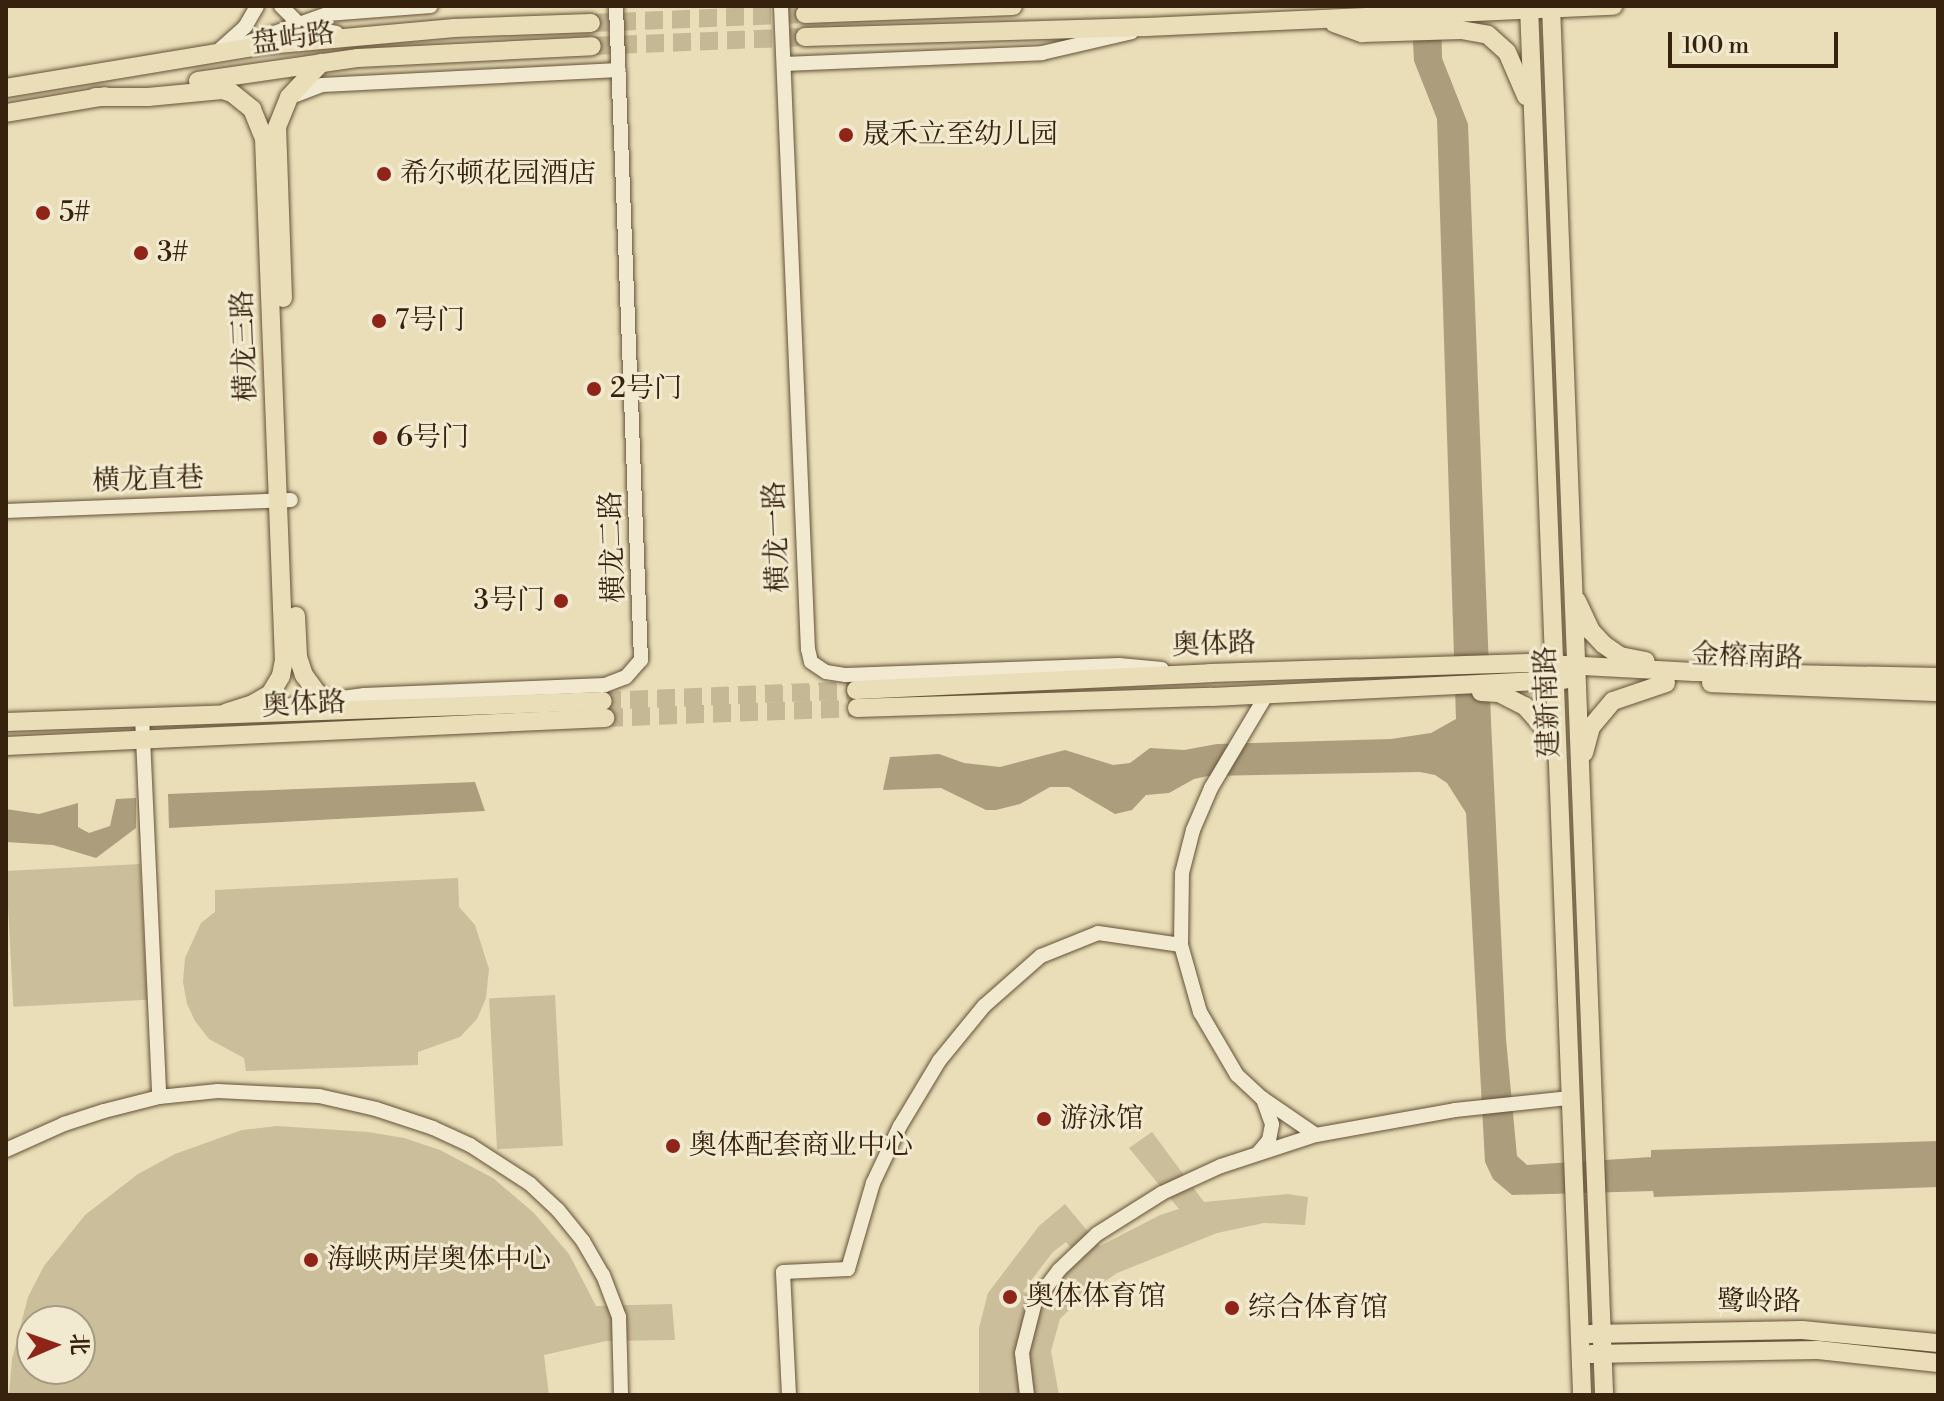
<!DOCTYPE html>
<meta charset="utf-8">
<style>
body{margin:0}
#map{position:relative;width:1944px;height:1401px;overflow:hidden;background:#e9deb7;font-family:"Libre Bodoni","Noto Serif SC",serif}
div>[style]{position:absolute}
.green>*{inset:0;background:#cbbe9a;transform-origin:0 0}
.water>*{inset:0;background:#ac9e7d}
.major-tunnel>*{height:18px;margin-top:-9px;transform-origin:0;background:repeating-linear-gradient(90deg,#c5b895 0 18px,transparent 0 27px)}
.roads{filter:drop-shadow(0 0 2px #645138) drop-shadow(0 0 2px #645138)}
.minor>*{height:14px;margin:-7px;padding:0 7px;transform-origin:7px;border-radius:7px;background:#f1ead0}
.major>*{height:18px;margin:-9px;padding:0 9px;transform-origin:9px;border-radius:9px;background:#e9deb7}
.dots>*{width:22px;height:22px;translate:-50% -50%;box-sizing:border-box;border:4px solid #f1ead0;border-radius:50%}
span{translate:-50% -50%;white-space:nowrap;text-align:center;line-height:1.15;-webkit-text-stroke:6px #f1ead0;paint-order:stroke}
.street-label{font-size:28px;color:#37220d}
.poi-label{font-size:28px;color:#37220d}
.left{translate:0 -50%;text-align:left}
.right{translate:-100% -50%;text-align:right}
.frame{position:absolute;inset:0;border:8px solid #37220d;pointer-events:none}
.north{position:absolute;left:16px;top:1305px;width:80px;height:80px;box-sizing:border-box;background:#f1ead0;border:2px solid #a79a82;border-radius:50%;rotate:88deg;font-size:22px;font-weight:700;line-height:32px;text-align:center;color:#37220d}
.north::after{content:'';display:block;margin:auto;width:28px;height:36px;background:#8f2418;clip-path:polygon(50% 0,100% 100%,50% 72%,0 100%)}
.scale{position:absolute;left:1668px;top:32px;width:170px;height:36px;box-sizing:border-box;border:4px solid #37220d;border-top:0;padding-left:10px;font-size:24px;line-height:28px;white-space:nowrap;color:#37220d;-webkit-text-stroke:6px #f1ead0;paint-order:stroke}
</style>
<div id="map">
<div class="green">
<div style="left:140px;top:864px;width:136px;height:134px;rotate:87deg"></div>
<div style="clip-path:polygon(458px 878px,459px 907px,475px 925px,489px 969px,486px 998px,477px 1019px,460px 1037px,418px 1052px,418px 1065px,246px 1071px,244px 1058px,209px 1039px,195px 1021px,187px 1004px,183px 982px,185px 958px,201px 923px,215px 912px,215px 890px)"></div>
<div style="left:555px;top:995px;width:151px;height:66px;rotate:87deg"></div>
<div style="clip-path:polygon(evenodd,277px 1126px,368px 1132px,404px 1138px,440px 1150px,493px 1178px,534px 1213px,569px 1254px,596px 1306px,672px 1304px,675px 1340px,606px 1341px,544px 1355px,549px 1395px,9px 1395px,12px 1359px,28px 1297px,44px 1266px,85px 1215px,138px 1174px,175px 1154px,242px 1130px,277px 1126px,32px 1321px,80px 1321px,80px 1369px,32px 1369px,32px 1321px)"></div>
<div style="clip-path:polygon(evenodd,1152px 1132px,1204px 1202px,1288px 1194px,1308px 1197px,1305px 1225px,1264px 1223px,1217px 1233px,1117px 1273px,1081px 1298px,1060px 1319px,1051px 1351px,1059px 1395px,979px 1395px,979px 1328px,988px 1293px,1039px 1226px,1065px 1204px,1100px 1246px,1160px 1215px,1179px 1209px,1129px 1148px,1152px 1132px,1066px 1242px,1081px 1260px,1063px 1275px,1042px 1301px,1023px 1291px,1053px 1252px,1066px 1242px)"></div>
</div>
<div class="water">
<div style="clip-path:polygon(1411px 6px,1441px 6px,1442px 58px,1468px 124px,1491px 721px,1506px 1039px,1517px 1156px,1527px 1165px,1651px 1157px,1651px 1150px,1938px 1141px,1938px 1187px,1654px 1197px,1653px 1191px,1512px 1195px,1493px 1179px,1485px 1162px,1466px 813px,1447px 783px,1435px 775px,1420px 772px,1208px 776px,1194px 779px,1169px 793px,1146px 795px,1132px 810px,1115px 814px,1069px 787px,1050px 787px,1020px 804px,996px 810px,986px 810px,941px 788px,883px 790px,890px 757px,939px 754px,964px 763px,1000px 767px,1065px 750px,1113px 765px,1130px 763px,1150px 748px,1184px 750px,1217px 744px,1391px 739px,1431px 733px,1456px 719px,1437px 119px,1414px 61px)"></div>
<div style="clip-path:polygon(475px 782px,485px 811px,169px 828px,168px 794px)"></div>
<div style="clip-path:polygon(136px 798px,136px 828px,96px 858px,53px 845px,6px 842px,6px 809px,39px 814px,78px 803px,78px 827px,89px 833px,110px 826px,116px 799px)"></div>
</div>
<div class="major-tunnel">
<div style="left:591px;top:23px;width:214px;rotate:-2.4deg"></div>
<div style="left:592px;top:46px;width:213px;rotate:-2.4deg"></div>
<div style="left:603px;top:701px;width:253px;rotate:-2.5deg"></div>
<div style="left:605px;top:718px;width:252px;rotate:-2.3deg"></div>
</div>
<div class="roads">
<div class="minor">
<div style="left:281px;top:6px;width:28px;rotate:45deg"></div>
<div style="left:301px;top:26px;width:36px;rotate:11deg"></div>
<div style="left:781px;top:6px;width:644px;rotate:87.6deg"></div>
<div style="left:808px;top:649px;width:13px;rotate:77deg"></div>
<div style="left:811px;top:662px;width:18px;rotate:34deg"></div>
<div style="left:826px;top:672px;width:20px;rotate:9deg"></div>
<div style="left:846px;top:675px;width:273px;rotate:-2.1deg"></div>
<div style="left:1119px;top:665px;width:43px;rotate:5.3deg"></div>
<div style="left:246px;top:43px;width:86px;rotate:-19.7deg"></div>
<div style="left:327px;top:14px;width:104px;rotate:-4.4deg"></div>
<div style="left:216px;top:53px;width:39px;rotate:-42deg"></div>
<div style="left:245px;top:27px;width:24px;rotate:-60deg"></div>
<div style="left:784px;top:64px;width:258px;rotate:-2.4deg"></div>
<div style="left:1042px;top:53px;width:92px;rotate:-13.1deg"></div>
<div style="left:296px;top:95px;width:28px;rotate:-21deg"></div>
<div style="left:322px;top:85px;width:297px;rotate:-2.9deg"></div>
<div style="left:6px;top:511px;width:285px;rotate:-2.2deg"></div>
<div style="left:1267px;top:694px;width:109px;rotate:120.8deg"></div>
<div style="left:1211px;top:788px;width:46px;rotate:113.2deg"></div>
<div style="left:1193px;top:830px;width:44px;rotate:104.3deg"></div>
<div style="left:1182px;top:873px;width:72px;rotate:90.8deg"></div>
<div style="left:1181px;top:945px;width:70px;rotate:74.2deg"></div>
<div style="left:1200px;top:1012px;width:73px;rotate:59.6deg"></div>
<div style="left:1237px;top:1075px;width:34px;rotate:43deg"></div>
<div style="left:1262px;top:1098px;width:65px;rotate:34.4deg"></div>
<div style="left:291px;top:705px;width:74px;rotate:-7.8deg"></div>
<div style="left:364px;top:695px;width:241px;rotate:-2.4deg"></div>
<div style="left:605px;top:685px;width:22px;rotate:-21deg"></div>
<div style="left:626px;top:677px;width:23px;rotate:-49deg"></div>
<div style="left:641px;top:660px;width:654px;rotate:-92.19deg"></div>
<div style="left:142px;top:716px;width:381px;rotate:87.4deg"></div>
<div style="left:6px;top:1150px;width:64px;rotate:-24.1deg"></div>
<div style="left:64px;top:1124px;width:42px;rotate:-18deg"></div>
<div style="left:104px;top:1111px;width:57px;rotate:-14.3deg"></div>
<div style="left:159px;top:1097px;width:59px;rotate:-5.8deg"></div>
<div style="left:218px;top:1091px;width:101px;rotate:2.8deg"></div>
<div style="left:319px;top:1096px;width:58px;rotate:12.8deg"></div>
<div style="left:376px;top:1109px;width:60px;rotate:18.4deg"></div>
<div style="left:433px;top:1128px;width:41px;rotate:24.7deg"></div>
<div style="left:470px;top:1145px;width:72px;rotate:33deg"></div>
<div style="left:530px;top:1184px;width:38px;rotate:43deg"></div>
<div style="left:558px;top:1210px;width:40px;rotate:51deg"></div>
<div style="left:583px;top:1241px;width:39px;rotate:60deg"></div>
<div style="left:603px;top:1275px;width:45px;rotate:69.1deg"></div>
<div style="left:619px;top:1317px;width:78px;rotate:88.5deg"></div>
<div style="left:1259px;top:1152px;width:16px;rotate:-50deg"></div>
<div style="left:1269px;top:1140px;width:16px;rotate:-79deg"></div>
<div style="left:1272px;top:1124px;width:27px;rotate:-110deg"></div>
<div style="left:789px;top:1395px;width:123px;rotate:-92.8deg"></div>
<div style="left:783px;top:1272px;width:65px;rotate:-2.6deg"></div>
<div style="left:848px;top:1269px;width:90px;rotate:-73.8deg"></div>
<div style="left:873px;top:1183px;width:63px;rotate:-64.7deg"></div>
<div style="left:900px;top:1126px;width:76px;rotate:-59deg"></div>
<div style="left:939px;top:1061px;width:71px;rotate:-50.7deg"></div>
<div style="left:984px;top:1006px;width:76px;rotate:-41.3deg"></div>
<div style="left:1041px;top:956px;width:61px;rotate:-22deg"></div>
<div style="left:1098px;top:933px;width:84px;rotate:8.2deg"></div>
<div style="left:1027px;top:1395px;width:42px;rotate:-96.8deg"></div>
<div style="left:1022px;top:1353px;width:53px;rotate:-75.7deg"></div>
<div style="left:1035px;top:1302px;width:40px;rotate:-53deg"></div>
<div style="left:1059px;top:1270px;width:52px;rotate:-43.5deg"></div>
<div style="left:1097px;top:1234px;width:77px;rotate:-32.2deg"></div>
<div style="left:1162px;top:1193px;width:65px;rotate:-24.6deg"></div>
<div style="left:1221px;top:1166px;width:100px;rotate:-18.1deg"></div>
<div style="left:1316px;top:1135px;width:141px;rotate:-10.2deg"></div>
<div style="left:1455px;top:1110px;width:116px;rotate:-6deg"></div>
</div>
<div class="major">
<div style="left:1529px;top:6px;width:1390px;rotate:87.81deg"></div>
<div style="left:1551px;top:6px;width:1390px;rotate:87.81deg"></div>
<div style="left:805px;top:14px;width:208px;rotate:-2.2deg"></div>
<div style="left:1334px;top:23px;width:30px;rotate:20deg"></div>
<div style="left:1362px;top:33px;width:99px;rotate:-1.7deg"></div>
<div style="left:1461px;top:30px;width:27px;rotate:10deg"></div>
<div style="left:1488px;top:35px;width:25px;rotate:42deg"></div>
<div style="left:1507px;top:52px;width:48px;rotate:66.6deg"></div>
<div style="left:805px;top:37px;width:340px;rotate:-1.7deg"></div>
<div style="left:1145px;top:27px;width:469px;rotate:-2.6deg"></div>
<div style="left:198px;top:81px;width:162px;rotate:-8.2deg"></div>
<div style="left:358px;top:58px;width:234px;rotate:-2.9deg"></div>
<div style="left:6px;top:88px;width:265px;rotate:-9.4deg"></div>
<div style="left:267px;top:45px;width:188px;rotate:-5.2deg"></div>
<div style="left:454px;top:28px;width:137px;rotate:-2.1deg"></div>
<div style="left:95px;top:97px;width:53px"></div>
<div style="left:148px;top:97px;width:74px;rotate:-5.4deg"></div>
<div style="left:222px;top:90px;width:10px;rotate:17deg"></div>
<div style="left:232px;top:93px;width:26px;rotate:39deg"></div>
<div style="left:252px;top:109px;width:31px;rotate:68deg"></div>
<div style="left:264px;top:138px;width:522px;rotate:87.81deg"></div>
<div style="left:284px;top:660px;width:16px;rotate:101deg"></div>
<div style="left:281px;top:676px;width:21px;rotate:121deg"></div>
<div style="left:270px;top:694px;width:20px;rotate:150deg"></div>
<div style="left:253px;top:704px;width:28px;rotate:162deg"></div>
<div style="left:6px;top:113px;width:101px;rotate:-9.6deg"></div>
<div style="left:283px;top:298px;width:171px;rotate:-92deg"></div>
<div style="left:277px;top:127px;width:32px;rotate:-68deg"></div>
<div style="left:289px;top:97px;width:47px;rotate:-46.7deg"></div>
<div style="left:1577px;top:601px;width:33px;rotate:65deg"></div>
<div style="left:1591px;top:631px;width:18px;rotate:47deg"></div>
<div style="left:1603px;top:644px;width:21px;rotate:35deg"></div>
<div style="left:1620px;top:656px;width:26px;rotate:11deg"></div>
<div style="left:296px;top:616px;width:41px;rotate:87.2deg"></div>
<div style="left:298px;top:657px;width:19px;rotate:72deg"></div>
<div style="left:304px;top:675px;width:22px;rotate:54deg"></div>
<div style="left:317px;top:693px;width:30px;rotate:34deg"></div>
<div style="left:1711px;top:683px;width:227px;rotate:2.3deg"></div>
<div style="left:856px;top:690px;width:354px;rotate:-2.7deg"></div>
<div style="left:1210px;top:673px;width:318px;rotate:-1.8deg"></div>
<div style="left:1528px;top:663px;width:166px;rotate:3.1deg"></div>
<div style="left:1694px;top:672px;width:244px;rotate:1.2deg"></div>
<div style="left:1481px;top:692px;width:18px;rotate:3deg"></div>
<div style="left:1499px;top:693px;width:29px;rotate:27deg"></div>
<div style="left:1525px;top:706px;width:33px;rotate:49deg"></div>
<div style="left:1547px;top:731px;width:17px;rotate:66deg"></div>
<div style="left:857px;top:708px;width:355px;rotate:-1.8deg"></div>
<div style="left:1212px;top:697px;width:353px;rotate:-2.8deg"></div>
<div style="left:6px;top:722px;width:597px;rotate:-2.01deg"></div>
<div style="left:6px;top:746px;width:600px;rotate:-2.68deg"></div>
<div style="left:1584px;top:753px;width:27px;rotate:-75deg"></div>
<div style="left:1591px;top:727px;width:34px;rotate:-50deg"></div>
<div style="left:1613px;top:701px;width:56px;rotate:-18.8deg"></div>
<div style="left:1590px;top:1334px;width:212px;rotate:-1.1deg"></div>
<div style="left:1802px;top:1330px;width:137px;rotate:5.5deg"></div>
<div style="left:1591px;top:1354px;width:227px;rotate:-1deg"></div>
<div style="left:1818px;top:1350px;width:121px;rotate:6.2deg"></div>
</div>
</div>
<div class="dots">
<div style="left:846px;top:135px;background:#8f2418"></div>
<div style="left:384px;top:174px;background:#8f2418"></div>
<div style="left:43px;top:213px;background:#8f2418"></div>
<div style="left:141px;top:253px;background:#8f2418"></div>
<div style="left:379px;top:321px;background:#8f2418"></div>
<div style="left:594px;top:389px;background:#8f2418"></div>
<div style="left:380px;top:438px;background:#8f2418"></div>
<div style="left:561px;top:601px;background:#8f2418"></div>
<div style="left:1044px;top:1119px;background:#8f2418"></div>
<div style="left:673px;top:1146px;background:#8f2418"></div>
<div style="left:311px;top:1260px;background:#8f2418"></div>
<div style="left:1010px;top:1297px;background:#8f2418"></div>
<div style="left:1232px;top:1308px;background:#8f2418"></div>
</div>
<div class="street-label">
<span style="left:293px;top:39px;rotate:-8deg">盘屿路</span>
<span style="left:245px;top:346px;rotate:-92deg">横龙三路</span>
<span style="left:148px;top:480px;rotate:-2deg">横龙直巷</span>
<span style="left:777px;top:537px;rotate:-92deg">横龙一路</span>
<span style="left:613px;top:547px;rotate:-92deg">横龙二路</span>
<span style="left:1214px;top:645px;rotate:-2deg">奥体路</span>
<span style="left:1747px;top:657px;rotate:2deg">金榕南路</span>
<span style="left:1548px;top:702px;rotate:-92deg">建新南路</span>
<span style="left:304px;top:705px;rotate:-3deg">奥体路</span>
<span style="left:1759px;top:1302px">鹭岭路</span>
</div>
<div class="poi-label">
<span class="left" style="left:862px;top:135px">晟禾立至幼儿园</span>
<span class="left" style="left:400px;top:174px">希尔顿花园酒店</span>
<span class="left" style="left:59px;top:213px">5#</span>
<span class="left" style="left:157px;top:253px">3#</span>
<span class="left" style="left:395px;top:321px">7号门</span>
<span class="left" style="left:610px;top:389px">2号门</span>
<span class="left" style="left:396px;top:438px">6号门</span>
<span class="right" style="left:545px;top:601px">3号门</span>
<span class="left" style="left:1060px;top:1119px">游泳馆</span>
<span class="left" style="left:689px;top:1146px">奥体配套商业中心</span>
<span class="left" style="left:327px;top:1260px">海峡两岸奥体中心</span>
<span class="left" style="left:1026px;top:1297px">奥体体育馆</span>
<span class="left" style="left:1248px;top:1308px">综合体育馆</span>
</div>
<div class="frame"></div>
<div class="north">北</div>
<div class="scale">100 m</div>
</div>
